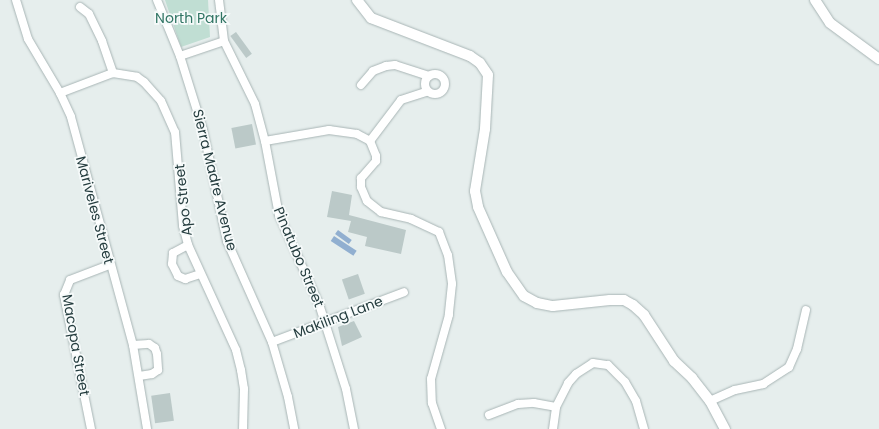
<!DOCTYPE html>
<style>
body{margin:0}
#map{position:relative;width:879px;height:429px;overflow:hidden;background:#e6eeed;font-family:Poppins,sans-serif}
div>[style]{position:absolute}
.green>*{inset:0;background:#c0ded3}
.water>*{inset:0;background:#91afd0;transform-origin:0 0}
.building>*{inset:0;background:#bbc9c8;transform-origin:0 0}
.roads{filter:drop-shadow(0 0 1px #a8b5b5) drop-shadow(0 0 1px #a8b5b5)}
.minor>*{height:8px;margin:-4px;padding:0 4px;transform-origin:4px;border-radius:4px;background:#fff}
.minor>.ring{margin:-4px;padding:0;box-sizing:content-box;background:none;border:8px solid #fff;border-radius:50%}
.tertiary>*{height:10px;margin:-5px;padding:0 5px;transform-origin:5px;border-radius:5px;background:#fff}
span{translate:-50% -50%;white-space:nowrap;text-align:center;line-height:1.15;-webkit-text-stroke:3.5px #f6fafa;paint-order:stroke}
.park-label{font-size:14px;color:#317564}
.street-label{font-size:14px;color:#253d3f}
</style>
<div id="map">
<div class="green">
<div style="clip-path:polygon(165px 0,208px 0,210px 37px,181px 47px)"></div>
</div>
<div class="water">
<div style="left:338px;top:230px;width:17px;height:5px;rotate:36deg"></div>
<div style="left:334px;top:236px;width:27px;height:6px;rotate:33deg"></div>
</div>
<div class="building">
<div style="left:236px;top:32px;width:27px;height:7px;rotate:54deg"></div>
<div style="left:252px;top:124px;width:21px;height:21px;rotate:79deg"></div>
<div style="clip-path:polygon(332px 191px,352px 195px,349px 215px,406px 230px,401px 254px,365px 246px,367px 237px,348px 232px,351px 221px,327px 217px)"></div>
<div style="left:358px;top:274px;width:21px;height:17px;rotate:71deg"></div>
<div style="clip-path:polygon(354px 321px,362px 337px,342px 346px,338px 327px)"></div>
<div style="left:170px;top:393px;width:28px;height:19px;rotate:82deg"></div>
</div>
<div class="roads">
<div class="minor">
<div style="left:16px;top:0;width:41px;rotate:72.9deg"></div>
<div style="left:28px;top:39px;width:63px;rotate:59.3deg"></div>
<div style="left:60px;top:93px;width:26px;rotate:65deg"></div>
<div style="left:71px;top:117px;width:236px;rotate:74.8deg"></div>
<div style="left:133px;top:345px;width:85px;rotate:80.5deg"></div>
<div style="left:157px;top:0;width:61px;rotate:67.7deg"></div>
<div style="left:180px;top:56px;width:77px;rotate:72.7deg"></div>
<div style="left:203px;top:130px;width:114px;rotate:77.8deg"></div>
<div style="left:227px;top:241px;width:111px;rotate:66deg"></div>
<div style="left:272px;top:342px;width:57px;rotate:73.8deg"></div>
<div style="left:288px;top:397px;width:33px;rotate:79deg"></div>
<div style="left:219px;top:0;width:41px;rotate:83deg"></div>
<div style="left:224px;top:41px;width:70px;rotate:63.8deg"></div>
<div style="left:255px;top:104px;width:38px;rotate:75deg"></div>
<div style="left:265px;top:141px;width:75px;rotate:79.3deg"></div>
<div style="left:279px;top:215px;width:98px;rotate:65.8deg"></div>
<div style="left:319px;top:304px;width:89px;rotate:72.4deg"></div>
<div style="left:346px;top:389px;width:41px;rotate:78.7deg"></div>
<div style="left:80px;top:7px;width:11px;rotate:38deg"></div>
<div style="left:89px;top:14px;width:30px;rotate:64deg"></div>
<div style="left:102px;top:41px;width:34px;rotate:71deg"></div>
<div style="left:180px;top:56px;width:46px;rotate:-18.8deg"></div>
<div class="ring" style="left:425px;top:74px;width:12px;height:12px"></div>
<div style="left:361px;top:85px;width:18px;rotate:-49deg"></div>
<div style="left:373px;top:71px;width:14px;rotate:-21deg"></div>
<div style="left:386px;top:66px;width:9px;rotate:-6deg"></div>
<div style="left:395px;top:65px;width:36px;rotate:18deg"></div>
<div style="left:60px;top:93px;width:57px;rotate:-20.7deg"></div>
<div style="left:113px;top:73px;width:24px;rotate:9deg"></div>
<div style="left:137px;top:77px;width:9px;rotate:36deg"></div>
<div style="left:144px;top:82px;width:25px;rotate:48deg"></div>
<div style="left:161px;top:101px;width:34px;rotate:66deg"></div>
<div style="left:175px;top:132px;width:94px;rotate:85.1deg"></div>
<div style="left:183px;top:226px;width:20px;rotate:75deg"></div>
<div style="left:188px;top:245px;width:115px;rotate:65.4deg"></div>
<div style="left:236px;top:350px;width:21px;rotate:76deg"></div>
<div style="left:241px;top:370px;width:19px;rotate:81deg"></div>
<div style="left:244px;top:389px;width:40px;rotate:91.4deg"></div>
<div style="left:265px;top:141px;width:65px;rotate:-9.8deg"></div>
<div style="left:329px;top:130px;width:28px;rotate:8deg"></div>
<div style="left:357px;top:134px;width:15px;rotate:28deg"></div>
<div style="left:370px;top:141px;width:16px;rotate:68deg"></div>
<div style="left:376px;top:156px;width:5px;rotate:90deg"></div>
<div style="left:376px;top:161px;width:23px;rotate:131deg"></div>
<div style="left:361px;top:178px;width:9px;rotate:90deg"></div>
<div style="left:361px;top:187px;width:15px;rotate:67deg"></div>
<div style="left:367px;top:201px;width:18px;rotate:38deg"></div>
<div style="left:381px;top:212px;width:31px;rotate:13deg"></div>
<div style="left:411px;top:219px;width:31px;rotate:25deg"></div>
<div style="left:439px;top:232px;width:25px;rotate:69deg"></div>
<div style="left:448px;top:255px;width:29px;rotate:82deg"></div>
<div style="left:452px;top:284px;width:31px;rotate:96deg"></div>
<div style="left:449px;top:315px;width:66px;rotate:105.7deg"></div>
<div style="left:431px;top:379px;width:24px;rotate:88deg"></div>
<div style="left:432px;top:403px;width:28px;rotate:71deg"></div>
<div style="left:370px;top:141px;width:51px;rotate:-52.9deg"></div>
<div style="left:401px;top:100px;width:28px;rotate:-18deg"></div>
<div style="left:188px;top:245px;width:17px;rotate:152deg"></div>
<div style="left:173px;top:253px;width:11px;rotate:95deg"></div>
<div style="left:172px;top:264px;width:13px;rotate:63deg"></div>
<div style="left:178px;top:276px;width:8px;rotate:23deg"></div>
<div style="left:185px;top:279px;width:16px;rotate:-18deg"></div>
<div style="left:272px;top:342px;width:141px;rotate:-20.7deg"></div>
<div style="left:133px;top:345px;width:16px;rotate:-4deg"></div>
<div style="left:149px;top:344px;width:7px;rotate:34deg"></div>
<div style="left:155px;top:348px;width:6px;rotate:72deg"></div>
<div style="left:157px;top:354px;width:16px;rotate:86deg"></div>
<div style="left:158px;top:370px;width:7px;rotate:146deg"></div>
<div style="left:152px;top:374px;width:13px;rotate:171deg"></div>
<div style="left:710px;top:401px;width:27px;rotate:-24deg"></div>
<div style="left:735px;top:390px;width:29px;rotate:-12deg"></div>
<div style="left:763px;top:384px;width:31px;rotate:-33deg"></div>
<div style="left:789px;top:367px;width:20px;rotate:-66deg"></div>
<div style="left:797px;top:349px;width:40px;rotate:-77deg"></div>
<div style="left:489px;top:415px;width:31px;rotate:-21deg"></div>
<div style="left:518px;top:404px;width:16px;rotate:-4deg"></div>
<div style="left:534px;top:403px;width:22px;rotate:10deg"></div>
<div style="left:91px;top:429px;width:137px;rotate:-101.4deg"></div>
<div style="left:64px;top:295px;width:16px;rotate:-68deg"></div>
<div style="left:70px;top:280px;width:42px;rotate:-21deg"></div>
<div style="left:553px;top:429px;width:22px;rotate:-82deg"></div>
<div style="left:556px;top:407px;width:27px;rotate:-63deg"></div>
<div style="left:568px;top:383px;width:12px;rotate:-48deg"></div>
<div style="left:576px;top:374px;width:20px;rotate:-33deg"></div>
<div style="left:593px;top:363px;width:15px;rotate:8deg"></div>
<div style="left:608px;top:365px;width:24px;rotate:45deg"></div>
<div style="left:625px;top:382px;width:22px;rotate:60deg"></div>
<div style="left:636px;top:401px;width:29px;rotate:74deg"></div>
</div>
<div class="tertiary">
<div style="left:357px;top:0;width:23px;rotate:52deg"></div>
<div style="left:371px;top:18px;width:106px;rotate:21deg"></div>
<div style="left:470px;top:56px;width:12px;rotate:35deg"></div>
<div style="left:480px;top:63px;width:14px;rotate:56deg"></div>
<div style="left:488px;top:75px;width:54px;rotate:93.2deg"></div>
<div style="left:485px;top:129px;width:63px;rotate:99.2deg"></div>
<div style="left:475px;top:191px;width:16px;rotate:79deg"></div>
<div style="left:478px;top:207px;width:71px;rotate:66deg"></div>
<div style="left:507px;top:272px;width:29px;rotate:55deg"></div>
<div style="left:524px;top:296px;width:15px;rotate:28deg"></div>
<div style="left:537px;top:303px;width:16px;rotate:11deg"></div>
<div style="left:553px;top:306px;width:57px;rotate:-6deg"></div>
<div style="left:610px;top:300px;width:14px"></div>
<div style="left:624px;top:300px;width:10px;rotate:29deg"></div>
<div style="left:633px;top:305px;width:15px;rotate:42deg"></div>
<div style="left:644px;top:315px;width:55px;rotate:56.9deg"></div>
<div style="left:674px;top:361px;width:25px;rotate:43deg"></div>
<div style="left:692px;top:378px;width:29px;rotate:52deg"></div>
<div style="left:710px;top:401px;width:32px;rotate:62deg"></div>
<div style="left:815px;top:0;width:27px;rotate:57deg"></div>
<div style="left:830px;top:23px;width:61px;rotate:36.3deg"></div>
</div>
</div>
<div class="park-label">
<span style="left:191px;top:18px">North Park</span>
</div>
<div class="street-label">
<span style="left:215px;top:180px;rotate:76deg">Sierra Madre Avenue</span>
<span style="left:183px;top:200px;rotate:-96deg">Apo Street</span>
<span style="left:95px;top:210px;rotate:75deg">Mariveles Street</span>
<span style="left:299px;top:257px;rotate:67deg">Pinatubo Street</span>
<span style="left:338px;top:317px;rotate:-21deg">Makiling Lane</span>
<span style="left:76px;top:345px;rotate:80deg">Macopa Street</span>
</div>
</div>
